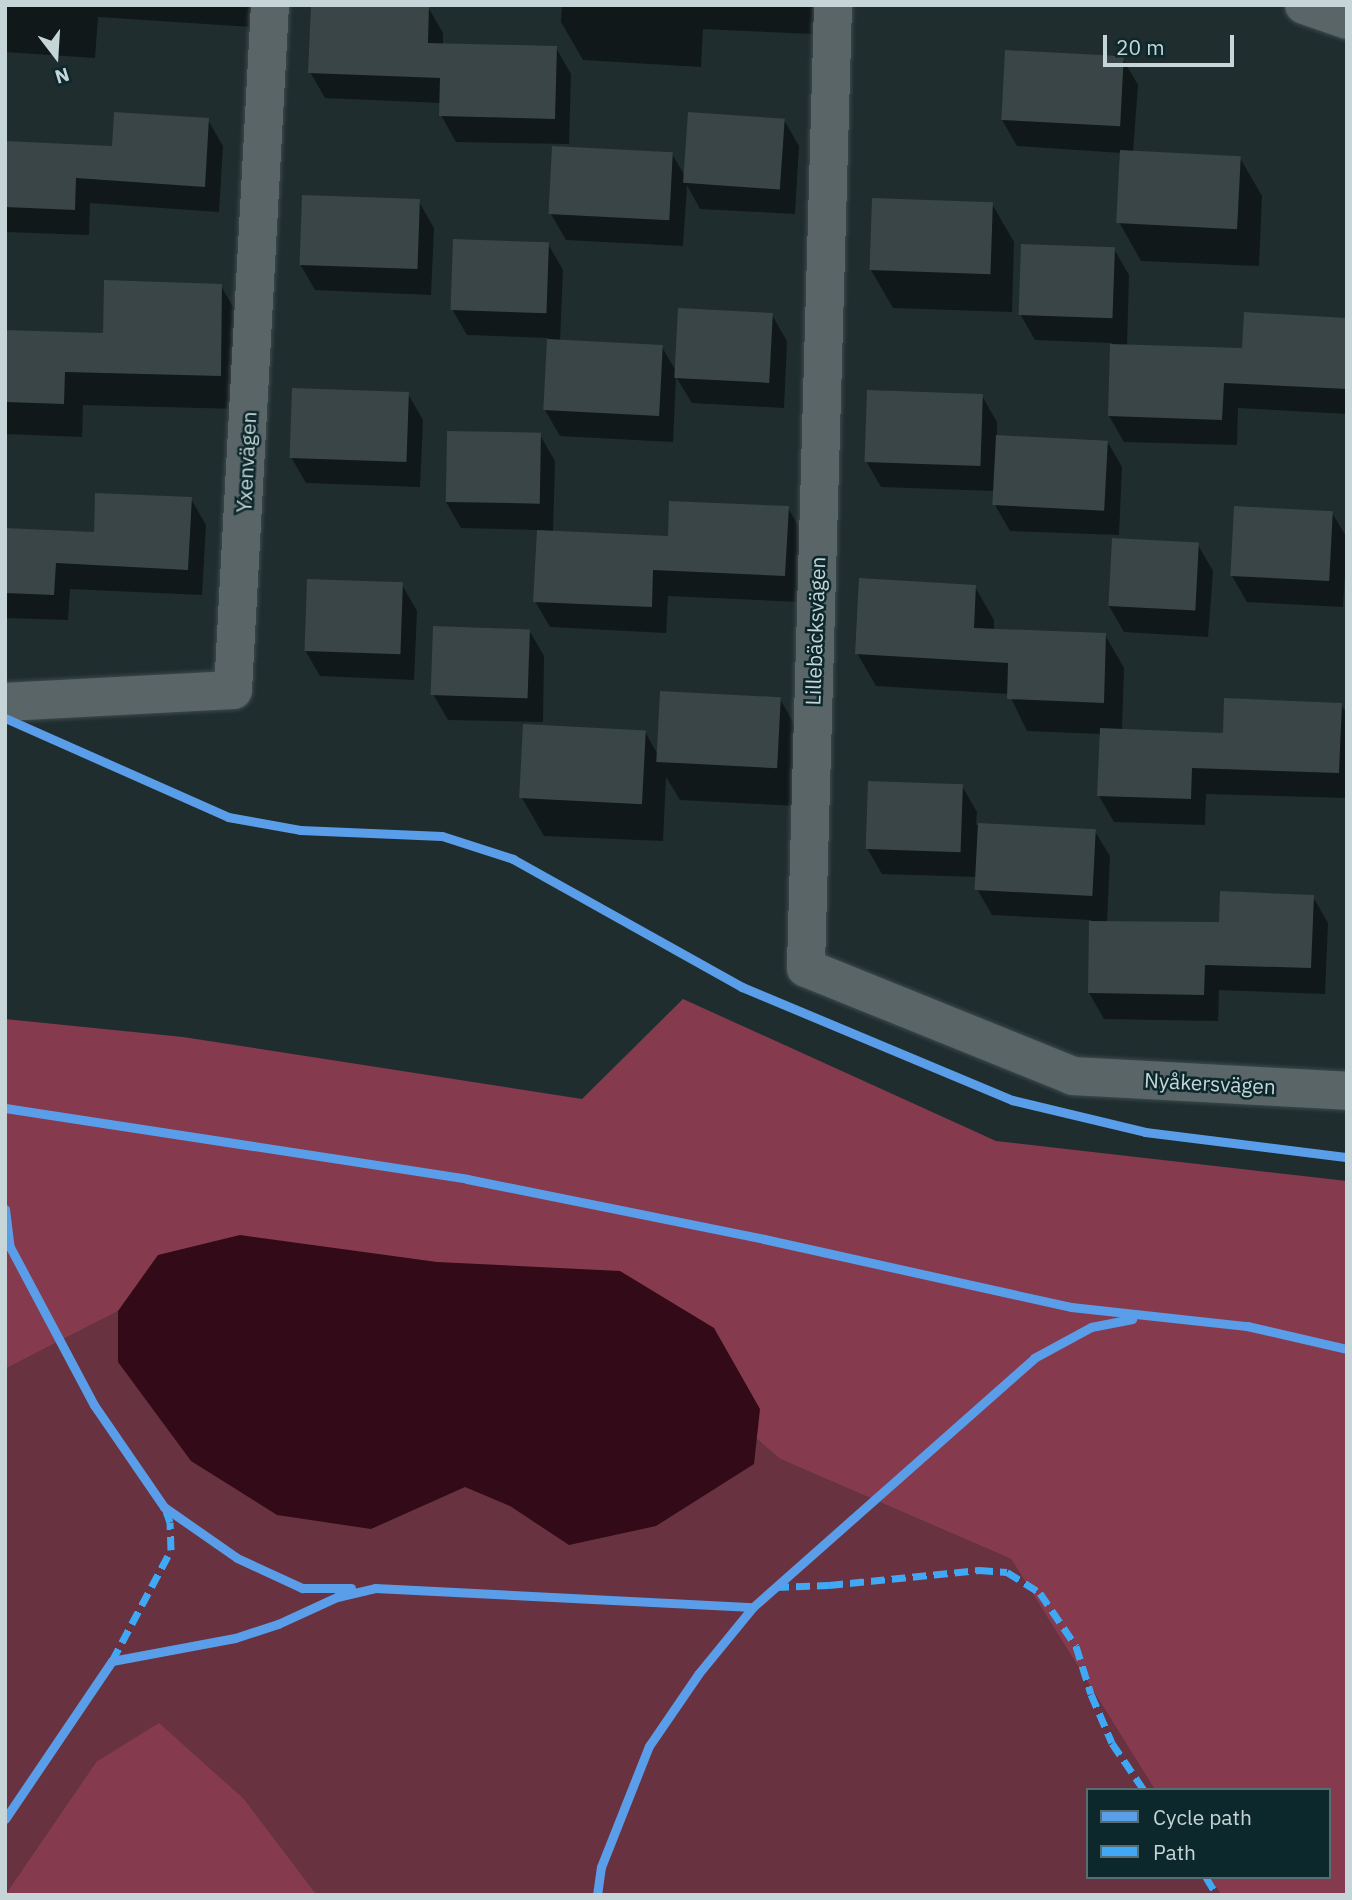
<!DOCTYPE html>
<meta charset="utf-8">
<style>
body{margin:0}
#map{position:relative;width:1352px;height:1900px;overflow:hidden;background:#1f2d2f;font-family:"IBM Plex Sans",sans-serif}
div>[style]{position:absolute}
.green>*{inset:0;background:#693240}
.forest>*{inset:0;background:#863a4e}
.water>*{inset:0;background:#330a17}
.shadow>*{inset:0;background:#0007}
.building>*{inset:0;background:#394546;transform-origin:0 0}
.roads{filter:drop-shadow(0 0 2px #3e4a4c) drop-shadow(0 0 2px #3e4a4c)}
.minor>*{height:38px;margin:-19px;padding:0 19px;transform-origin:19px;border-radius:19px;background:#5a6567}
.quiet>*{height:7px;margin-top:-3.5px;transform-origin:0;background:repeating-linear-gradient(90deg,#3fa9f5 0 14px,transparent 0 21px)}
.cycleway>*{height:9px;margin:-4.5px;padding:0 4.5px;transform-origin:4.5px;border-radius:4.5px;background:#5a9eea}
span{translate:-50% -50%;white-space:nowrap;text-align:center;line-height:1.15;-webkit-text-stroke:5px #0d282c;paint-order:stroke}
.street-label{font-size:21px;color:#c6d5d7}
.frame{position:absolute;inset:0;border:7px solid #c6d5d7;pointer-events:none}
.legend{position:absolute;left:1086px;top:1788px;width:245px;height:91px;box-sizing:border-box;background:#0d282c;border:2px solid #576d70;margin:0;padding:9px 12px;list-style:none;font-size:21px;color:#c6d5d7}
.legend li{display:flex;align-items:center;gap:14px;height:35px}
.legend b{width:35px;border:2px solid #576d70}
.north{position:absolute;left:21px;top:21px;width:70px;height:70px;-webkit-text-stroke:5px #0d282c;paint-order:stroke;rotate:163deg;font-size:19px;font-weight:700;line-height:28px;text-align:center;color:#c6d5d7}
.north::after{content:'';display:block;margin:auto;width:24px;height:32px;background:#c6d5d7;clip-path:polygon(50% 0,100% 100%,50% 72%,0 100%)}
.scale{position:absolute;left:1103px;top:35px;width:131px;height:32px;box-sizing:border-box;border:4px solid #c6d5d7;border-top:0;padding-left:9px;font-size:21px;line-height:24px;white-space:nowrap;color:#c6d5d7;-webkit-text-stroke:5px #0d282c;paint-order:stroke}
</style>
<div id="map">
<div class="green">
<div style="clip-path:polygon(173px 1283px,619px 1320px,780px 1459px,1011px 1559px,1155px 1790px,1088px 1790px,1088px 1877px,1210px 1877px,1221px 1895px,317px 1895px,245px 1800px,96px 1762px,5px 1895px,5px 1369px)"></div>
</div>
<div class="forest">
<div style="clip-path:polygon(683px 999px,996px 1141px,1347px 1181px,1347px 1895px,1221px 1895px,1210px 1877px,1329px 1877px,1329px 1790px,1155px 1790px,1011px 1559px,780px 1459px,619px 1320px,173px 1283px,5px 1369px,5px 1019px,183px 1037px,582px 1099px)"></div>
<div style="clip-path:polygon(159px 1723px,245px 1800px,317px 1895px,5px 1895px,96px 1762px)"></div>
</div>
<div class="water">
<div style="clip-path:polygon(240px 1235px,437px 1262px,620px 1271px,714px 1328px,760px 1409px,754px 1464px,656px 1526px,569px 1545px,510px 1506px,465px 1487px,371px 1529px,277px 1515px,191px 1461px,118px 1362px,118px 1311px,158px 1255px)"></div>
</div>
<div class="shadow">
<div style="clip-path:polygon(5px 5px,253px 5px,252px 27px,98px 17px,95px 58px,5px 52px)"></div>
<div style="clip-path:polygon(562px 5px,836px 5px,834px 35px,703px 29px,701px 67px,583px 60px,561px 22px)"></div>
<div style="clip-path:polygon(428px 7px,443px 33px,443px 46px,556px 48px,571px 74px,569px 144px,456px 142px,441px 115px,441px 103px,325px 98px,310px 72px)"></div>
<div style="clip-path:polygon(1123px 59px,1138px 85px,1133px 152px,1240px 158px,1262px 196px,1259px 266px,1141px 261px,1119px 222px,1122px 153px,1017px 146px,1002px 120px)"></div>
<div style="clip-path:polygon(208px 120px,223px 146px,219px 212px,90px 203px,89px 235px,5px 232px,5px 143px,113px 147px)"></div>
<div style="clip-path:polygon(784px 120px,799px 146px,795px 214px,700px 209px,687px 185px,683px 246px,566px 240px,551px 214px,672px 154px,686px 178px)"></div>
<div style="clip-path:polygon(419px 202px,434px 228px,431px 295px,315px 290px,300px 264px)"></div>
<div style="clip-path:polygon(992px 204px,1014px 242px,1012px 312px,893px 308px,871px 270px)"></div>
<div style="clip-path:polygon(548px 244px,563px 270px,560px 342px,662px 347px,677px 373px,772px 315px,787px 341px,784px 408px,692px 403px,676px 377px,673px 442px,560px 436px,545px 410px,548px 338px,467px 335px,452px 309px)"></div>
<div style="clip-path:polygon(1114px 249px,1129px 275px,1127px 346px,1243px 350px,1347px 320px,1347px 414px,1238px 408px,1237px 445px,1124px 442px,1109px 416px,1112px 343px,1035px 340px,1020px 314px)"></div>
<div style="clip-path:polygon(221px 286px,240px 319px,239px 409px,83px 405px,82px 437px,5px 434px,5px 332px,104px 335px)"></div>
<div style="clip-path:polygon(408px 394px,423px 420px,420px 487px,306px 483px,291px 457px)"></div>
<div style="clip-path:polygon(982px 396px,997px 422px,997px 437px,1107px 441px,1122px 467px,1119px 535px,1010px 531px,995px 505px,995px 491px,881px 487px,866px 461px)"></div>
<div style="clip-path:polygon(540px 435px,555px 461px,553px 532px,669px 538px,788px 508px,803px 534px,800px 602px,668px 596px,666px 633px,550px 627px,535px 601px,538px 530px,461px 528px,446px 502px)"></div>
<div style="clip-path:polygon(191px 499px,206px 525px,202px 595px,70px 589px,68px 620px,5px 618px,5px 529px,95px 533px)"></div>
<div style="clip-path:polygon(1332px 513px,1347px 538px,1343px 607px,1247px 602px,1232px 576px)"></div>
<div style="clip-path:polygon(1198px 545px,1213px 571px,1208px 637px,1124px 632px,1109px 606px)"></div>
<div style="clip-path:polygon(402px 585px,417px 611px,414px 680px,320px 676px,305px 650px)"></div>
<div style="clip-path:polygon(975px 587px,994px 620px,994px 630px,1105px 635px,1124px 668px,1122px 731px,1225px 734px,1341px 705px,1347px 714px,1347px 798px,1206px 794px,1205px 825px,1114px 822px,1099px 796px,1101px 734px,1027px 731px,1009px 694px,876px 686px,857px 653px)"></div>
<div style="clip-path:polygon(529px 630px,544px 656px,543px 722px,448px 720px,433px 694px)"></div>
<div style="clip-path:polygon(780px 699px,802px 738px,798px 806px,680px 800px,666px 777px,663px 841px,544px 836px,522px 798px,645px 732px,658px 755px)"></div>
<div style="clip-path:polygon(962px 786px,977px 812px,976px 825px,1094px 830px,1110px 856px,1107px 923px,1221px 924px,1313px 897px,1328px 923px,1325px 994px,1219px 990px,1218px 1021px,1104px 1019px,1089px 993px,1091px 920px,992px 915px,977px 889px,977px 877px,882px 874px,867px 848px)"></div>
</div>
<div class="building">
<div style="clip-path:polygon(311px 5px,429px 5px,428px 43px,557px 46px,555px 119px,439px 116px,440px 78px,308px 73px)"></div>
<div style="left:1005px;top:50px;width:119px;height:70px;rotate:3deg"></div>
<div style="clip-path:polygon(114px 112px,209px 118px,205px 187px,76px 178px,75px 210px,5px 207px,5px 141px,112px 146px)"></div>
<div style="left:688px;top:112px;width:97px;height:71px;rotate:4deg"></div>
<div style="left:552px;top:146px;width:121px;height:68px;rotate:3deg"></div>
<div style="left:1120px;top:150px;width:121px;height:73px;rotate:3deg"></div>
<div style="left:302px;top:195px;width:118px;height:70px;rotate:2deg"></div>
<div style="left:872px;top:198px;width:121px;height:72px;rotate:2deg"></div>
<div style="left:453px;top:239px;width:96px;height:71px;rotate:2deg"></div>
<div style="left:1021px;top:244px;width:94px;height:71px;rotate:2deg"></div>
<div style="clip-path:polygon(104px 280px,222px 284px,221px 376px,65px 372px,64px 404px,5px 402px,5px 330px,103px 333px)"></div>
<div style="left:678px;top:308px;width:95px;height:70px;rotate:3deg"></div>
<div style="clip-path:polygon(1244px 312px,1347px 318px,1347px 389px,1224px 383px,1222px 420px,1108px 416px,1110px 344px,1242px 348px)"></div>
<div style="left:547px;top:339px;width:116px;height:71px;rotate:3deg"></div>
<div style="left:292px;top:388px;width:117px;height:70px;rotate:2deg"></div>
<div style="left:867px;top:390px;width:116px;height:72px;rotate:2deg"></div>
<div style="left:447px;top:431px;width:94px;height:71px;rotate:1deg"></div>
<div style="left:996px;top:435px;width:112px;height:70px;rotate:3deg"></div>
<div style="clip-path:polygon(95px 493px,192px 497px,188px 570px,56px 563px,54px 595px,5px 593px,5px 528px,94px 532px)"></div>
<div style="clip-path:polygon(669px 501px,789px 506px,785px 576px,653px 570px,652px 607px,533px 602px,537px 530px,668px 536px)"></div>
<div style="left:1234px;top:506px;width:99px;height:70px;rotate:3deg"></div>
<div style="left:1112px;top:538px;width:87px;height:68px;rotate:3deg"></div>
<div style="clip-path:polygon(859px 578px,976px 585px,974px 628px,1106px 633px,1104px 703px,1007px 699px,1008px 663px,855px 654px)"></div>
<div style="left:307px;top:579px;width:96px;height:72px;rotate:2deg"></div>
<div style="left:433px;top:626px;width:97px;height:69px;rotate:2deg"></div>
<div style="left:660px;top:691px;width:121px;height:71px;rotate:3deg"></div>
<div style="clip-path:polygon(1224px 698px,1342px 703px,1339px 773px,1192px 768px,1191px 799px,1097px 796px,1100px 728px,1223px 733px)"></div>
<div style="left:523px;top:724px;width:123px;height:74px;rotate:3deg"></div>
<div style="left:868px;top:781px;width:95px;height:68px;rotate:2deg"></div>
<div style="left:978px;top:823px;width:118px;height:67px;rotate:3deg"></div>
<div style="clip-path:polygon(1220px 891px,1314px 895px,1311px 968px,1205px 965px,1204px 995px,1088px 993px,1089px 921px,1219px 922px)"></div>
</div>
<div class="roads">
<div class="minor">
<div style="left:833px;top:5px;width:963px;rotate:91.61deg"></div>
<div style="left:806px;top:968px;width:288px;rotate:22deg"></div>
<div style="left:1073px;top:1076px;width:274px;rotate:3.1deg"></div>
<div style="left:1304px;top:5px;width:46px;rotate:19.2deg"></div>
<div style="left:5px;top:702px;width:228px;rotate:-3deg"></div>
<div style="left:233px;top:690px;width:686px;rotate:-86.91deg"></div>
</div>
</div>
<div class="quiet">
<div style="left:775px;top:1587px;width:54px;rotate:-2.1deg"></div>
<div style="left:829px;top:1585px;width:151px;rotate:-5.7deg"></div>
<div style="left:979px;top:1570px;width:28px;rotate:4deg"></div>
<div style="left:1007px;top:1572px;width:39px;rotate:32deg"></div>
<div style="left:1040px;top:1593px;width:64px;rotate:55.8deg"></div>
<div style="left:1076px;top:1646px;width:50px;rotate:72.6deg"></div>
<div style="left:1091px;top:1694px;width:53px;rotate:66.8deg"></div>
<div style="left:1112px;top:1743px;width:57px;rotate:55.8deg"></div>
<div style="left:112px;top:1661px;width:126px;rotate:-62deg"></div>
<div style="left:171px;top:1550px;width:28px;rotate:-92deg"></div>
<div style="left:170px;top:1522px;width:12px;rotate:-110deg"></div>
<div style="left:1206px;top:1877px;width:21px;rotate:59deg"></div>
</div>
<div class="cycleway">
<div style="left:5px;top:718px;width:244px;rotate:23.9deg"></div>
<div style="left:228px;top:817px;width:73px;rotate:10.2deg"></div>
<div style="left:300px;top:830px;width:142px;rotate:2.4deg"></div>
<div style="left:442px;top:836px;width:75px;rotate:17.9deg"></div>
<div style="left:513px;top:859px;width:262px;rotate:29.2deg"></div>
<div style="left:742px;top:987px;width:293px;rotate:22.7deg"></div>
<div style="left:1012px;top:1100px;width:137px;rotate:13.5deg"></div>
<div style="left:1145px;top:1132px;width:204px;rotate:7.1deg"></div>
<div style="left:5px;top:1108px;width:467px;rotate:8.7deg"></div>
<div style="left:467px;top:1179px;width:303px;rotate:11.4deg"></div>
<div style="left:764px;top:1239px;width:314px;rotate:12.5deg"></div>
<div style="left:1071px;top:1307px;width:177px;rotate:6.2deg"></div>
<div style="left:1247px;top:1326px;width:103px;rotate:13deg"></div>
<div style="left:5px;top:1209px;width:38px;rotate:83deg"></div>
<div style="left:10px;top:1247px;width:179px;rotate:62deg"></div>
<div style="left:94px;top:1405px;width:124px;rotate:55.5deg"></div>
<div style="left:164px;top:1507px;width:89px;rotate:34.9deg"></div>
<div style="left:237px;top:1558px;width:72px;rotate:24.8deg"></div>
<div style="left:302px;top:1588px;width:49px"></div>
<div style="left:5px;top:1819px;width:191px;rotate:-55.9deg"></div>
<div style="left:112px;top:1661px;width:125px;rotate:-10.6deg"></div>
<div style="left:235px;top:1638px;width:45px;rotate:-18deg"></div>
<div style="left:278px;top:1624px;width:65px;rotate:-24.6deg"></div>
<div style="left:337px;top:1597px;width:39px;rotate:-13deg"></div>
<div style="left:375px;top:1588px;width:378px;rotate:2.9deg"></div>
<div style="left:597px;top:1895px;width:28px;rotate:-82deg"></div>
<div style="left:601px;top:1867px;width:130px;rotate:-68.4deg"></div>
<div style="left:649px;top:1746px;width:88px;rotate:-55.6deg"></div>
<div style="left:699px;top:1673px;width:85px;rotate:-50.7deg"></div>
<div style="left:753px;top:1607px;width:375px;rotate:-41.5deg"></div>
<div style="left:1034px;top:1358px;width:65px;rotate:-28.5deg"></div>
<div style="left:1091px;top:1327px;width:42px;rotate:-11deg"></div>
</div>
<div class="street-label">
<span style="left:246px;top:462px;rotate:-87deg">Yxenvägen</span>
<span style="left:815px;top:631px;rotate:-88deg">Lillebäcksvägen</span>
<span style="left:1210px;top:1083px;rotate:3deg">Nyåkersvägen</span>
</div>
<div class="frame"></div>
<ul class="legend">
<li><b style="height:9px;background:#5a9eea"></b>Cycle path</li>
<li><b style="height:9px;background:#3fa9f5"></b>Path</li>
</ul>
<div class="north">N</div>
<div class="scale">20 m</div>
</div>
